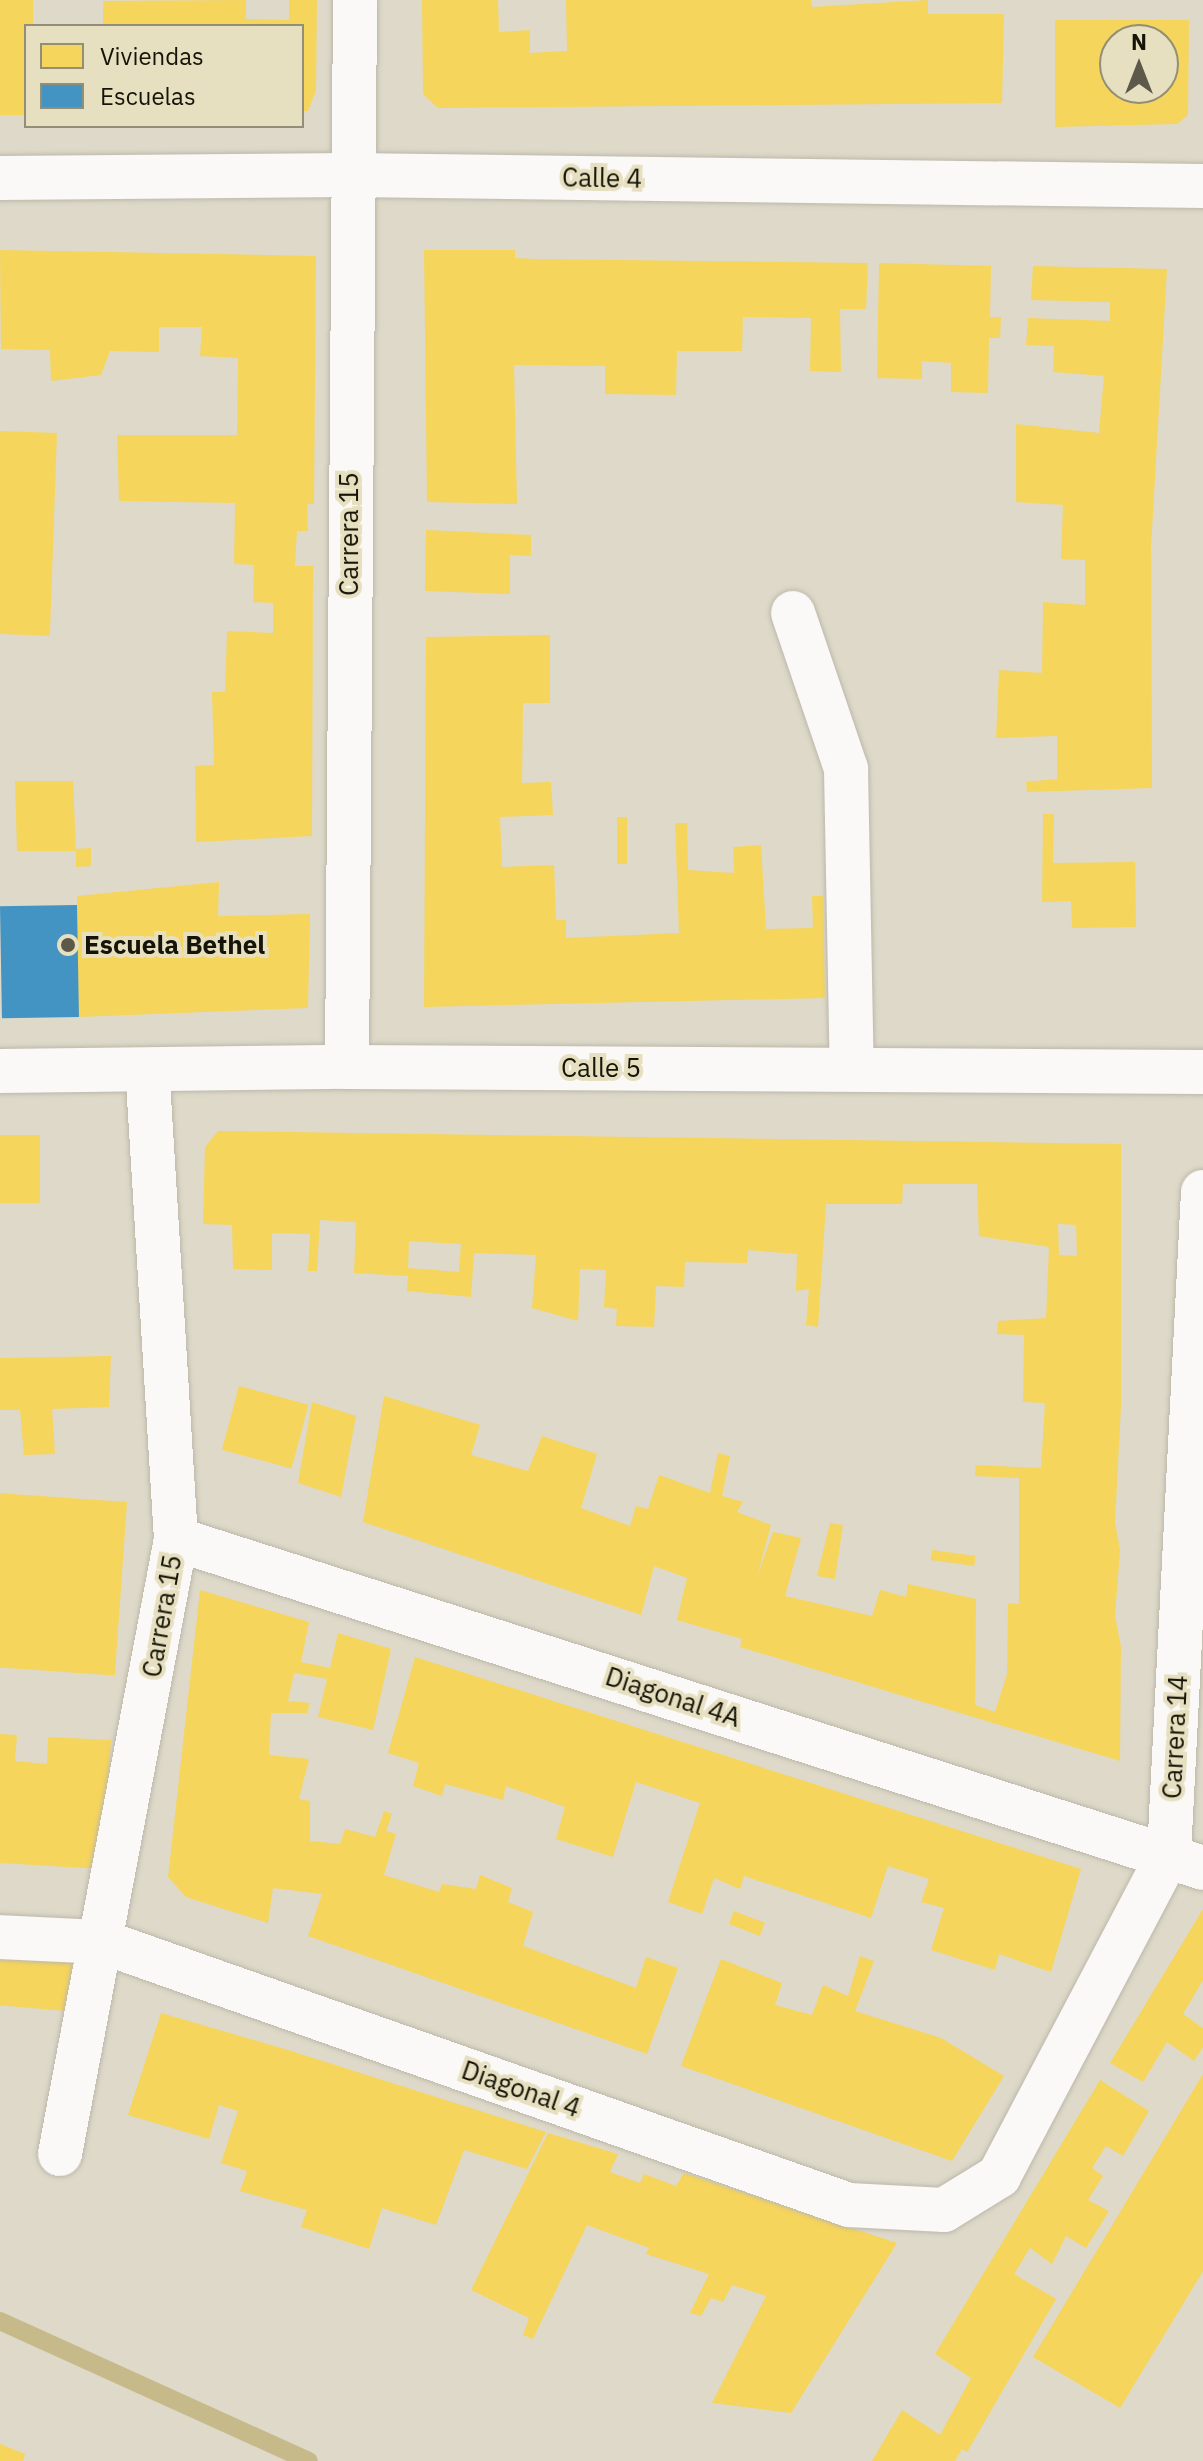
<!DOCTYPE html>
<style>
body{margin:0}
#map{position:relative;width:1203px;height:2461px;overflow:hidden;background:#ded9c8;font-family:"IBM Plex Sans",sans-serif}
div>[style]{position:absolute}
.homes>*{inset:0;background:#f6d55c;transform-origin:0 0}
.schools>*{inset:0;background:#4393c3;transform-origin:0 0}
.stream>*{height:18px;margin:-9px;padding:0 9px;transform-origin:9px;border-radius:9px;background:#c6ba8a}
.roads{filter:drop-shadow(0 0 2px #bcb8ab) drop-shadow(0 0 2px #bcb8ab)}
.minor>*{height:44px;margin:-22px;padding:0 22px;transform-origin:22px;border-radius:22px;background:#faf9f7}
.dots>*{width:22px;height:22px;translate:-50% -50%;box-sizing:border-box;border:4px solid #e6dfc0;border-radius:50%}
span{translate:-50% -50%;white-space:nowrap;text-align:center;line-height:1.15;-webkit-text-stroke:8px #e6dfc0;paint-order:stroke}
.street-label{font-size:26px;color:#161408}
.poi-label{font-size:26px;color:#161408;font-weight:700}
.left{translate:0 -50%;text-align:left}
.legend{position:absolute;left:24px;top:24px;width:280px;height:104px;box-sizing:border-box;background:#e6dfc0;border:2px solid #938e76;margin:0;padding:10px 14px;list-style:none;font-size:24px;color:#161408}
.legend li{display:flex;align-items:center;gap:16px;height:40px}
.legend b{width:40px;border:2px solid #938e76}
.north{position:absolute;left:1099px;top:24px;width:80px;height:80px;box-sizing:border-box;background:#e6dfc0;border:2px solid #938e76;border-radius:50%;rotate:0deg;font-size:22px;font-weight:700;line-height:32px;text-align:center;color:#161408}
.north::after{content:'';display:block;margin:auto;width:28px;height:36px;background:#5c594b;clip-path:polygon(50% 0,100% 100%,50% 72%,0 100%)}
</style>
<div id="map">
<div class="homes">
<div style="clip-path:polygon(0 0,33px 0,33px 26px,26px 26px,26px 115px,0 115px)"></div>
<div style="clip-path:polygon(246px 0,246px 19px,289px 20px,289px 0,317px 0,316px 90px,308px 111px,302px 111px,302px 26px,103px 26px,103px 1px)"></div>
<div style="clip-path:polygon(422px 0,498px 0,499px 32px,530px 30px,530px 53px,567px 51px,566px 0,811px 0,812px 7px,928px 0,928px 14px,1004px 14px,1002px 103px,438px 108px,423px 94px)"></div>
<div style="clip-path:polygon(evenodd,1055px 20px,1189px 20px,1188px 115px,1177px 124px,1055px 127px,1055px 20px,1115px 40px,1163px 40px,1163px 88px,1115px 88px,1115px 40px)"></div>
<div style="clip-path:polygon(0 250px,316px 256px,314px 504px,307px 504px,308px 531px,297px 531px,295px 566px,313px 566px,312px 836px,196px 842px,195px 766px,214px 765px,212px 692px,225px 692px,227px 631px,273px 633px,273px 603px,253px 602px,254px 565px,234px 564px,235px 503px,119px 501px,117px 435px,237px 435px,238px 358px,200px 356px,202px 327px,159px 327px,159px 352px,110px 351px,101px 375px,51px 381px,50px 350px,1px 349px)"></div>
<div style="clip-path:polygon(424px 250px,515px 250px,515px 258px,535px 259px,868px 263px,866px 309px,840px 309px,841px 372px,810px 371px,811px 318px,743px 317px,742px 351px,677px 351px,676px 395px,605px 394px,605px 366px,514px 365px,517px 504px,427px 502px)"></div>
<div style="clip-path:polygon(879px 263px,991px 266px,990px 317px,1001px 317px,1000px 338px,989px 338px,988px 393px,951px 392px,951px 363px,922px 361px,922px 379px,877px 378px)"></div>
<div style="clip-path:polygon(1033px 266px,1167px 269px,1151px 547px,1152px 788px,1027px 792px,1026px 782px,1057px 779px,1057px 736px,996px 738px,999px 670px,1042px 673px,1043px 602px,1085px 605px,1085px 560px,1061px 559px,1063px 505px,1016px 502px,1016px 424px,1099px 433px,1104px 376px,1053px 372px,1054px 346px,1026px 345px,1028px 318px,1110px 321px,1110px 302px,1031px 300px)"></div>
<div style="left:0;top:431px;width:57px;height:203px;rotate:2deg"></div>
<div style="clip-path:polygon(426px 530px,531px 535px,531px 556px,510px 555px,510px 594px,425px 591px)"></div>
<div style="clip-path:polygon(550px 635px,550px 703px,523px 703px,522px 783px,551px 782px,553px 815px,500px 817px,502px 867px,554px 865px,556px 920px,566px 920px,566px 938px,679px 933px,675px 823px,687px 823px,688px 870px,734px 873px,733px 847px,761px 845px,766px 929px,813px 928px,812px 896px,823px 896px,825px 998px,424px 1007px,426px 637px)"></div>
<div style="clip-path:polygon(15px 781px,73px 781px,76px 849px,91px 848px,91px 866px,76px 867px,76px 851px,17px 851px)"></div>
<div style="clip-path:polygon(1043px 814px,1054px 814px,1053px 863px,1135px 862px,1136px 927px,1072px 928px,1071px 901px,1042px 902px)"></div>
<div style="left:617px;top:817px;width:10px;height:47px"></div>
<div style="clip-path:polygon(219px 882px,218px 916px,310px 914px,308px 1008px,78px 1017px,77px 896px)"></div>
<div style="clip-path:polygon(evenodd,218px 1131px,1121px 1144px,1121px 1406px,1115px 1522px,1120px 1550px,1115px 1616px,1121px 1647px,1120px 1761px,740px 1647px,742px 1639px,677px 1620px,687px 1578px,654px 1566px,641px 1615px,363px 1522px,384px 1396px,480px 1425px,471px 1455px,528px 1471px,542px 1436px,597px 1454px,581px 1508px,630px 1526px,636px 1506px,648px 1509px,659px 1475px,710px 1493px,718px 1453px,730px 1456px,722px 1496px,743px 1502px,737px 1512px,771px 1525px,757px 1577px,773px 1532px,801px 1538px,785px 1596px,872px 1616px,880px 1590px,906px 1597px,908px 1584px,976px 1599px,975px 1705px,995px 1712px,1007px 1674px,1008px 1603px,1019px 1604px,1019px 1478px,975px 1476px,976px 1465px,1041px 1468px,1045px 1403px,1023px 1402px,1024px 1335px,997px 1334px,998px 1321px,1046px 1318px,1049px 1247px,979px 1236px,977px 1184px,903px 1184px,902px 1204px,826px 1204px,818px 1327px,806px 1325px,809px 1289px,796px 1291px,797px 1254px,748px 1250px,747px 1263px,685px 1262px,684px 1287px,656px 1286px,654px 1327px,616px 1326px,617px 1309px,604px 1307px,606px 1270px,580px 1269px,578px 1321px,532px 1308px,536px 1255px,474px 1253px,471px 1297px,407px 1291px,408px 1276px,354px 1273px,356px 1222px,320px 1220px,317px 1271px,308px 1271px,310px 1234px,272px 1233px,272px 1270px,233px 1269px,232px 1225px,203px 1224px,205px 1147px,218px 1131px,1058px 1224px,1076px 1225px,1077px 1256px,1059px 1255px,1058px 1224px,218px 1131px,409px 1241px,461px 1244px,459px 1272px,408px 1268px,409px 1241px)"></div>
<div style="left:40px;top:1135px;width:68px;height:40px;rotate:90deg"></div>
<div style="clip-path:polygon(111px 1356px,109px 1407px,52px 1409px,55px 1454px,24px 1455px,20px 1410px,0 1410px,0 1358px)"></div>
<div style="left:239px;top:1386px;width:72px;height:66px;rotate:15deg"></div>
<div style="clip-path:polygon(312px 1402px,356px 1416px,341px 1497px,298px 1483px)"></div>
<div style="left:127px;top:1502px;width:174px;height:127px;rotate:94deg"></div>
<div style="clip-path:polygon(830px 1523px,843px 1525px,835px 1579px,817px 1576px)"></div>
<div style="left:932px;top:1550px;width:44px;height:10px;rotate:8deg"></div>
<div style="clip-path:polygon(200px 1590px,309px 1622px,301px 1662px,330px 1668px,338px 1633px,391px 1649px,373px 1730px,318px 1717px,327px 1679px,294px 1673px,288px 1701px,310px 1703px,307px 1713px,271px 1713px,269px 1755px,309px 1759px,299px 1799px,310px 1801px,310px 1841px,340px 1844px,345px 1829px,375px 1837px,384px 1811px,392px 1814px,386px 1831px,396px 1834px,384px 1875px,439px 1892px,442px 1884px,476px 1889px,480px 1875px,512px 1888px,508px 1902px,533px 1912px,523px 1946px,636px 1988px,646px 1957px,678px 1968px,647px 2054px,308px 1936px,322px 1894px,273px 1888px,268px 1923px,186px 1897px,168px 1877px)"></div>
<div style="clip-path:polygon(415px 1657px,1081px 1869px,1051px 1972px,999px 1954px,995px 1970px,931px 1950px,944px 1908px,921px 1902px,929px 1879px,888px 1866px,871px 1918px,744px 1876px,740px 1889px,714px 1878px,702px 1914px,668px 1902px,700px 1803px,636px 1782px,613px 1857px,556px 1839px,565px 1807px,506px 1786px,503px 1800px,445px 1784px,442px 1796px,413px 1786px,419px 1763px,388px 1753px)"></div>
<div style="clip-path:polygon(0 1734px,17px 1735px,15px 1761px,47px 1764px,48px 1737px,111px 1740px,103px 1869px,0 1863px)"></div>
<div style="clip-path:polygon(1203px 1909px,1203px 1980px,1183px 2014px,1203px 2028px,1203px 2047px,1194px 2061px,1167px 2042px,1143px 2082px,1110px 2063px)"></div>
<div style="left:734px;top:1911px;width:33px;height:14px;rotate:21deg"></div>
<div style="left:0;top:1956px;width:82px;height:49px;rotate:5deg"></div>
<div style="clip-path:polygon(860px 1956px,874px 1961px,855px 2011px,941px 2038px,1004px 2076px,952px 2161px,681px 2066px,721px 1959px,782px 1983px,775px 2005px,812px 2015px,823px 1985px,848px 1996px)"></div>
<div style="clip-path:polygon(161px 2013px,288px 2050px,546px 2132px,527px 2169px,464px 2150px,436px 2225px,382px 2208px,369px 2249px,301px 2227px,307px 2210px,240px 2191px,247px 2171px,221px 2163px,238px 2111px,219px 2105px,209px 2139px,128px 2115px)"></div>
<div style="clip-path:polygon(1203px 2074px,1203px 2271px,1120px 2408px,1033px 2357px)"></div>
<div style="clip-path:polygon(1100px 2080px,1149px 2111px,1123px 2156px,1106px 2146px,1092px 2168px,1103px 2176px,1088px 2200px,1109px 2211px,1086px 2248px,1066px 2236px,1052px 2264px,1030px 2248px,1014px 2274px,1056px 2299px,967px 2452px,962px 2449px,955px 2461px,872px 2461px,902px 2410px,940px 2435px,971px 2378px,935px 2354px)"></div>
<div style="clip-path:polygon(548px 2133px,618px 2154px,610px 2172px,640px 2183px,644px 2174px,676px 2186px,684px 2173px,897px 2243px,791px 2413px,712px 2403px,766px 2296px,732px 2285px,723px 2302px,711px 2298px,701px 2316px,690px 2313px,709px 2274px,646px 2254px,649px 2248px,587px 2225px,533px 2339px,523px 2335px,529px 2318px,471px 2290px)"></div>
<div style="clip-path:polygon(0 2444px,25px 2454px,23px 2461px,0 2461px)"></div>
</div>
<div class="schools">
<div style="left:77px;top:905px;width:112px;height:77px;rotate:89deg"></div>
</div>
<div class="stream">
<div style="left:0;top:2321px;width:339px;rotate:24.4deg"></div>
</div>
<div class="roads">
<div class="minor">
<div style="left:0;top:178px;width:350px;rotate:-0.5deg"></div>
<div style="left:350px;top:175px;width:853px;rotate:0.74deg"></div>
<div style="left:793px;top:613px;width:165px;rotate:71.2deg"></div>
<div style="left:846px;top:769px;width:299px;rotate:88.9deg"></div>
<div style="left:347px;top:1067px;width:1067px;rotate:-89.57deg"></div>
<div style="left:0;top:1071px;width:347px;rotate:-0.7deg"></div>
<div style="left:347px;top:1067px;width:856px;rotate:0.33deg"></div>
<div style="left:176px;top:1539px;width:1078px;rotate:17.76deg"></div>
<div style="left:0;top:1937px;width:103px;rotate:2.8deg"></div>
<div style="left:103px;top:1942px;width:791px;rotate:19.42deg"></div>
<div style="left:849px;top:2205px;width:95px;rotate:3deg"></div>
<div style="left:944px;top:2210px;width:65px;rotate:-31.7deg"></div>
<div style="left:999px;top:2176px;width:364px;rotate:-62.2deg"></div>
<div style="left:1169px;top:1854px;width:663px;rotate:-87.06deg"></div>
<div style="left:60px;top:2154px;width:626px;rotate:-79.32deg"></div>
<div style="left:176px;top:1539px;width:470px;rotate:-93.5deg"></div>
</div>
</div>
<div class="dots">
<div style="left:68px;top:945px;background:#5c594b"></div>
</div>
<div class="street-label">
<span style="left:602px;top:178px;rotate:1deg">Calle 4</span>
<span style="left:349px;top:534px;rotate:-90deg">Carrera 15</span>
<span style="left:601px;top:1068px">Calle 5</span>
<span style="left:162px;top:1616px;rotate:-80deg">Carrera 15</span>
<span style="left:673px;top:1697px;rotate:18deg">Diagonal 4A</span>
<span style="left:1175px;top:1737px;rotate:-87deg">Carrera 14</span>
<span style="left:521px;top:2089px;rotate:19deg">Diagonal 4</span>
</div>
<div class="poi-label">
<span class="left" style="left:84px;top:945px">Escuela Bethel</span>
</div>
<ul class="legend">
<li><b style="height:22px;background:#f6d55c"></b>Viviendas</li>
<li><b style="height:22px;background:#4393c3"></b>Escuelas</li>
</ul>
<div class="north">N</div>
</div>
